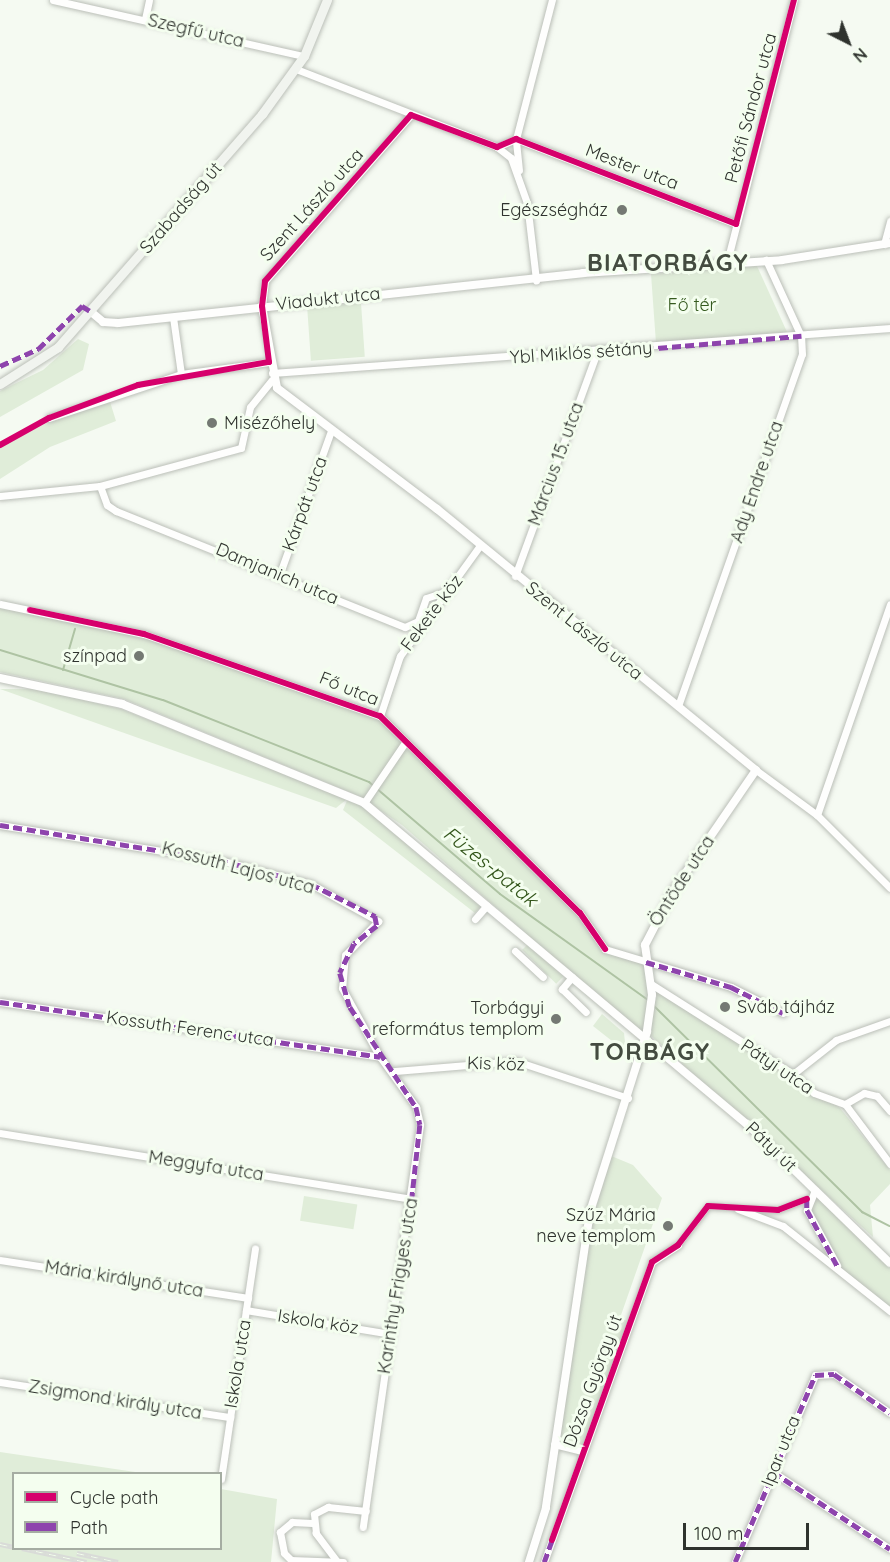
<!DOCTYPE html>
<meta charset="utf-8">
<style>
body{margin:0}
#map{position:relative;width:890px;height:1562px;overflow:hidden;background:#f5faf2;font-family:Quicksand,sans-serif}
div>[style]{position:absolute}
.green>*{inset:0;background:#e0edd9;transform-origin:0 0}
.stream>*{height:2px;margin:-1px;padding:0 1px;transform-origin:1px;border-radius:1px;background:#aec3a3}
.roads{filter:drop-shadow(0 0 2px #bbbfb8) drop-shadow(0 0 2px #bbbfb8)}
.pedestrian>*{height:5px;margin:-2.5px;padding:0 2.5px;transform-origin:2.5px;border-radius:2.5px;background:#fefefd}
.minor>*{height:7px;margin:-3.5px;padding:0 3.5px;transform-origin:3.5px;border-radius:3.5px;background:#fefefd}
.tertiary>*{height:8px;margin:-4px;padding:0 4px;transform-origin:4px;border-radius:4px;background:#fefefd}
.secondary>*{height:9px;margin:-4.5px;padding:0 4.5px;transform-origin:4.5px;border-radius:4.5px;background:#f1f4ef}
.rail>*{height:4.5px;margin-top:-2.25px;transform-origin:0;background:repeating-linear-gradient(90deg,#f4feef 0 7px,#d9dbd8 0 14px);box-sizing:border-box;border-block:2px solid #d9dbd8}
.quiet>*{height:4.5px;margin-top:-2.25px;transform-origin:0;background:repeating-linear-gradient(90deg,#8e44ad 0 9px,transparent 0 13.5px)}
.cycleway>*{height:6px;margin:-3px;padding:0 3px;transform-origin:3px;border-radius:3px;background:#d6006c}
.dots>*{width:16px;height:16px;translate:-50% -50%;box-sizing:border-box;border:3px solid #f4feef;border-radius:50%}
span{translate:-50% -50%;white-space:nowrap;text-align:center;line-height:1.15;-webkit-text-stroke:6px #f4feef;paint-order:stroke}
.street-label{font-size:18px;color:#2f332e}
.poi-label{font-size:18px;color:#2f332e}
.right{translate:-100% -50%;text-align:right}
.left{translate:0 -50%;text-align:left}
.park-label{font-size:18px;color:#365b20}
.water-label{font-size:20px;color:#32551a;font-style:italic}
.district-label{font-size:24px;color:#444c40;font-weight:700;letter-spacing:1.5px}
.legend{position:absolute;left:12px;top:1472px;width:210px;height:78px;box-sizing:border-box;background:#f4feef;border:2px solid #a5ada2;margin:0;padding:8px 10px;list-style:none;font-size:18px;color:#2f332e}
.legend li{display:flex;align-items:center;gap:12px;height:30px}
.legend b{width:30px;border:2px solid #a5ada2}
.north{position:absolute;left:818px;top:12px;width:60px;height:60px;-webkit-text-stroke:4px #f4feef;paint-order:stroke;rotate:138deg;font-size:16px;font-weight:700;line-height:24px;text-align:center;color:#2f332e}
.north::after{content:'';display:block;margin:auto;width:21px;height:27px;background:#2f332e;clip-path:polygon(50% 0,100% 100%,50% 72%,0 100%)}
.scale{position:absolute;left:683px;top:1523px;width:126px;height:27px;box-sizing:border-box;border:3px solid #2f332e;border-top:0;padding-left:8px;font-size:18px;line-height:21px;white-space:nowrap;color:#2f332e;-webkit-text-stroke:4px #f4feef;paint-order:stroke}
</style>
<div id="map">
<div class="green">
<div style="clip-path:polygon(757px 266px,787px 332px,656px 343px,651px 274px)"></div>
<div style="left:361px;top:303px;width:54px;height:54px;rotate:86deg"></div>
<div style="clip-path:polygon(78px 339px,89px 344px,83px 370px,0 417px,0 391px,43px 370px)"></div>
<div style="clip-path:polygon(107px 392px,116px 421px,50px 447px,0 479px,0 447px)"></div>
<div style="clip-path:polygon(0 604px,144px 634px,380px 716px,579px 914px,605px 949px,646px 962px,649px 1022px,659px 988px,840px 1108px,890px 1170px,890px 1184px,870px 1205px,873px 1237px,647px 1032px,645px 1038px,402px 825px,359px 796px,124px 699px,0 672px)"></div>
<div style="clip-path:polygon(0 689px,36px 689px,121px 709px,347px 799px,336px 808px)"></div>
<div style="clip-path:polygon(349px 796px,482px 905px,475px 913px,343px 810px)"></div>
<div style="left:530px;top:942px;width:48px;height:11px;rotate:45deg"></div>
<div style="clip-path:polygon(602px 1014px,624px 1033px,626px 1052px,593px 1026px)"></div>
<div style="clip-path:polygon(609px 1155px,633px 1165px,662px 1198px,620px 1318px,630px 1322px,583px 1451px,554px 1444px,590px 1213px)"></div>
<div style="clip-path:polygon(815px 1190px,890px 1260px,890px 1311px,838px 1267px,807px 1210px)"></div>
<div style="left:304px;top:1196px;width:54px;height:25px;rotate:9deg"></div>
<div style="clip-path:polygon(0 1452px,142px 1473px,14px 1474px,14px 1548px,220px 1548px,221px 1489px,277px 1499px,271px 1562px,0 1562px)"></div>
</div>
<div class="stream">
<div style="left:0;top:650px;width:170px;rotate:17.1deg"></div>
<div style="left:163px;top:700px;width:222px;rotate:21.7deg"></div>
<div style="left:369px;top:782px;width:172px;rotate:40.5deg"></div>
<div style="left:500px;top:894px;width:182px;rotate:35.6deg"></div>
<div style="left:63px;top:670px;width:43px;rotate:-73.7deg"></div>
<div style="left:652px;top:1004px;width:296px;rotate:44.7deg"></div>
<div style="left:862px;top:1212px;width:31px;rotate:27deg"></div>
</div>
<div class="roads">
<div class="pedestrian">
<div style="left:678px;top:1245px;width:49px;rotate:-52.4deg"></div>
<div style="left:708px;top:1206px;width:70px;rotate:3.3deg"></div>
<div style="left:778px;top:1210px;width:31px;rotate:-21deg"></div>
</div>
<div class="minor">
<div style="left:53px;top:0;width:257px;rotate:12.6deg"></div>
<div style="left:145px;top:19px;width:19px;rotate:-78deg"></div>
<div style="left:296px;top:69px;width:216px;rotate:21.2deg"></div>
<div style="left:497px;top:147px;width:18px;rotate:38deg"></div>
<div style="left:511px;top:158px;width:48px;rotate:70.4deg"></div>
<div style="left:527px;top:203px;width:78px;rotate:83.3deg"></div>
<div style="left:516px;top:139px;width:236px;rotate:21.1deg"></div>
<div style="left:497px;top:147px;width:21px;rotate:-23deg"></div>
<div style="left:519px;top:170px;width:31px;rotate:-96deg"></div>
<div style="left:516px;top:139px;width:144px;rotate:-75.5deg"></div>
<div style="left:884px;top:244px;width:24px;rotate:-75deg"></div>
<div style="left:727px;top:262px;width:270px;rotate:-75.7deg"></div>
<div style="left:262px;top:306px;width:25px;rotate:-83deg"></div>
<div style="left:265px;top:281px;width:221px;rotate:-48.7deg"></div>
<div style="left:173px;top:317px;width:58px;rotate:82deg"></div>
<div style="left:272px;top:373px;width:620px;rotate:-4.16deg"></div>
<div style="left:49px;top:418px;width:139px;rotate:-18.4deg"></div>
<div style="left:181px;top:374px;width:89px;rotate:-7.8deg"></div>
<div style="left:100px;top:486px;width:20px;rotate:70deg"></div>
<div style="left:107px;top:505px;width:11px;rotate:34deg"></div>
<div style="left:116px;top:511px;width:311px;rotate:21.9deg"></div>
<div style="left:405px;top:627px;width:14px;rotate:-25deg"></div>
<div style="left:418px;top:621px;width:24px;rotate:-71deg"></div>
<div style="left:426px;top:598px;width:25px;rotate:-18deg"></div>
<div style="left:0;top:496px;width:100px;rotate:-5.7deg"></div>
<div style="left:100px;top:486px;width:146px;rotate:-15.1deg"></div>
<div style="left:241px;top:448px;width:42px;rotate:-77.6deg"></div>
<div style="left:250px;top:407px;width:35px;rotate:-51deg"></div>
<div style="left:279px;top:576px;width:154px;rotate:-70.3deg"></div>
<div style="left:515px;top:576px;width:239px;rotate:-69.9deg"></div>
<div style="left:0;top:604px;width:147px;rotate:11.8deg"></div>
<div style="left:144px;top:634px;width:250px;rotate:19.2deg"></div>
<div style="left:380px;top:716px;width:281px;rotate:44.6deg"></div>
<div style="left:580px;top:913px;width:44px;rotate:55.2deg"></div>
<div style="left:605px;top:949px;width:132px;rotate:16.8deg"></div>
<div style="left:731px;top:987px;width:58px;rotate:26.6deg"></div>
<div style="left:678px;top:706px;width:373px;rotate:-70.6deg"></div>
<div style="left:802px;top:354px;width:18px;rotate:-93deg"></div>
<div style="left:801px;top:336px;width:84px;rotate:-114.7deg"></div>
<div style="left:380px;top:716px;width:63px;rotate:-71.6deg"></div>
<div style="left:400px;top:656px;width:135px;rotate:-54.1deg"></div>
<div style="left:756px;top:770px;width:76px;rotate:36.4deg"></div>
<div style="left:817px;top:815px;width:103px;rotate:45deg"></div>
<div style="left:364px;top:803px;width:71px;rotate:-55.9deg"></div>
<div style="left:817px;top:815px;width:223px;rotate:-70.9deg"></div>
<div style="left:0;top:825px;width:222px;rotate:9.1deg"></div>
<div style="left:219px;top:860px;width:95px;rotate:14.6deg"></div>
<div style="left:311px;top:884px;width:77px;rotate:28.9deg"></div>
<div style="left:378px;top:921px;width:47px;rotate:134.1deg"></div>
<div style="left:345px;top:955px;width:33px;rotate:95deg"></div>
<div style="left:342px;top:988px;width:79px;rotate:61.2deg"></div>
<div style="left:380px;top:1057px;width:62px;rotate:54.2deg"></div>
<div style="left:416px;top:1107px;width:18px;rotate:77deg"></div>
<div style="left:420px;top:1125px;width:406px;rotate:98.1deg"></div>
<div style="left:475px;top:919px;width:18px;rotate:-49deg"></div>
<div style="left:515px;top:951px;width:38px;rotate:43deg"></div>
<div style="left:572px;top:977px;width:16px;rotate:130deg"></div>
<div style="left:562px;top:989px;width:33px;rotate:44deg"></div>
<div style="left:651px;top:984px;width:168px;rotate:32.4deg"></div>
<div style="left:793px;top:1074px;width:28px;rotate:42deg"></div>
<div style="left:814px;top:1093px;width:33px;rotate:20deg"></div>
<div style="left:845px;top:1104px;width:75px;rotate:53.1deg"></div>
<div style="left:0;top:1002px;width:384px;rotate:8.2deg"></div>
<div style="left:395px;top:1071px;width:121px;rotate:-4.7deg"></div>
<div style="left:516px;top:1061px;width:118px;rotate:18.3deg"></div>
<div style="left:793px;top:1074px;width:55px;rotate:-38.3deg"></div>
<div style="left:836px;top:1040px;width:57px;rotate:-19.4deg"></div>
<div style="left:845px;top:1104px;width:22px;rotate:-30deg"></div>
<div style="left:864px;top:1093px;width:13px;rotate:13deg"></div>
<div style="left:877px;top:1096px;width:20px;rotate:49deg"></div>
<div style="left:0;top:1133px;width:417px;rotate:9.1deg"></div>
<div style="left:815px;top:1190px;width:22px;rotate:112deg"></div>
<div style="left:807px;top:1210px;width:63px;rotate:61.4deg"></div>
<div style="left:738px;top:1209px;width:48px;rotate:20.7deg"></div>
<div style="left:783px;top:1226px;width:137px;rotate:38.5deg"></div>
<div style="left:0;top:1260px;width:251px;rotate:8.7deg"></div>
<div style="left:246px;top:1310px;width:147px;rotate:9.4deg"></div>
<div style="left:0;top:1382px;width:233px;rotate:8.7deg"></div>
<div style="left:554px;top:1444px;width:30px;rotate:14deg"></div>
<div style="left:773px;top:1472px;width:140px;rotate:33.3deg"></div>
<div style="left:221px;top:1479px;width:233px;rotate:-81.6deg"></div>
<div style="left:312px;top:1523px;width:20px;rotate:-177deg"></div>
<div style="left:292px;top:1522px;width:16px;rotate:140deg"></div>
<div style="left:280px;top:1532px;width:21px;rotate:79deg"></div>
<div style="left:284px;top:1553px;width:10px;rotate:45deg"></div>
<div style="left:291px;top:1560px;width:52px;rotate:2.2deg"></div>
<div style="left:336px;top:1560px;width:34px;rotate:-127deg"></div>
<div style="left:316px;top:1533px;width:19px;rotate:-96deg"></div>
<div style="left:314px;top:1514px;width:16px;rotate:-27deg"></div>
<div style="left:328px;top:1507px;width:38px;rotate:6deg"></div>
<div style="left:544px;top:1562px;width:319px;rotate:-70.2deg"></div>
<div style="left:652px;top:1262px;width:31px;rotate:-33deg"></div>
<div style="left:735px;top:1562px;width:203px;rotate:-66.8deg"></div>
<div style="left:815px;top:1375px;width:19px;rotate:-3deg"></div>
<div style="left:834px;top:1374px;width:68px;rotate:34.9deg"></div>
</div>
<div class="tertiary">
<div style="left:262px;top:306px;width:83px;rotate:79.6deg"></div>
<div style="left:277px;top:388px;width:201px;rotate:37.1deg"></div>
<div style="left:437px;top:509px;width:412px;rotate:39.3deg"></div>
<div style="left:756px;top:770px;width:147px;rotate:124.4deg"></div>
<div style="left:673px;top:891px;width:61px;rotate:117.4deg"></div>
<div style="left:645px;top:945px;width:50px;rotate:82deg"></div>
<div style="left:652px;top:995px;width:37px;rotate:98deg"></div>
<div style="left:647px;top:1032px;width:189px;rotate:107.6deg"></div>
<div style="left:590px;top:1212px;width:299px;rotate:98.5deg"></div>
<div style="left:546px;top:1508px;width:57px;rotate:107.5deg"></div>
<div style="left:90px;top:311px;width:17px;rotate:40deg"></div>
<div style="left:103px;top:322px;width:15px;rotate:4deg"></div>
<div style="left:118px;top:323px;width:468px;rotate:-6.1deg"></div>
<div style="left:583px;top:273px;width:199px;rotate:-3.7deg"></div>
<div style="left:782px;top:260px;width:109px;rotate:-8.9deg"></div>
<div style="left:0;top:678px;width:125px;rotate:12deg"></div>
<div style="left:122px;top:704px;width:261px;rotate:22.2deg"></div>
<div style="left:364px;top:803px;width:500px;rotate:40deg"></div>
<div style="left:747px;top:1124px;width:199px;rotate:44.2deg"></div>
</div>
<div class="secondary">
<div style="left:0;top:384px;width:69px;rotate:-32.5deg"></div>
<div style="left:58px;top:347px;width:310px;rotate:-48.8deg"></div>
<div style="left:262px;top:114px;width:72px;rotate:-54.1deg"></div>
<div style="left:304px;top:56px;width:61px;rotate:-67.7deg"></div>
</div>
</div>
<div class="rail">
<div style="left:0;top:1544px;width:14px;rotate:12deg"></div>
<div style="left:22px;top:1548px;width:66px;rotate:12.2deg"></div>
<div style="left:77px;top:1553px;width:42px;rotate:12.4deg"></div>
</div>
<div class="quiet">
<div style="left:645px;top:349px;width:157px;rotate:-4.8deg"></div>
<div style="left:0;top:366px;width:42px;rotate:-24.1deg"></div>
<div style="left:38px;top:349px;width:62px;rotate:-44.3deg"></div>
<div style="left:82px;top:306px;width:9px;rotate:32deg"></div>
<div style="left:0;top:825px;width:222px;rotate:9.1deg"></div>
<div style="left:219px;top:860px;width:95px;rotate:14.6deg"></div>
<div style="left:311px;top:884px;width:72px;rotate:26.6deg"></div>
<div style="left:375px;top:916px;width:10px;rotate:79deg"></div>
<div style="left:377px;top:926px;width:29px;rotate:142deg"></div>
<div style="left:354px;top:944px;width:32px;rotate:116deg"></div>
<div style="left:340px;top:973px;width:35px;rotate:74deg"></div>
<div style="left:350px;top:1007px;width:120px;rotate:56.6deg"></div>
<div style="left:416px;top:1107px;width:18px;rotate:77deg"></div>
<div style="left:420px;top:1125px;width:74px;rotate:96.2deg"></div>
<div style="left:646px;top:962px;width:89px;rotate:16.4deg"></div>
<div style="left:731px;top:987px;width:58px;rotate:26.6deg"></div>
<div style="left:0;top:1002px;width:384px;rotate:8.2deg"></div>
<div style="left:807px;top:1199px;width:11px;rotate:90deg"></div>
<div style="left:807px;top:1210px;width:65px;rotate:61.5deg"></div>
<div style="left:773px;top:1472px;width:140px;rotate:33.3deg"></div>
<div style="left:544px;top:1562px;width:27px;rotate:-70deg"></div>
<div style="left:735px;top:1562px;width:203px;rotate:-66.8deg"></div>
<div style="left:815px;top:1375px;width:19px;rotate:-3deg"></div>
<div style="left:834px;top:1374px;width:68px;rotate:34.9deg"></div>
</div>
<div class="cycleway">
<div style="left:0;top:445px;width:56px;rotate:-28.9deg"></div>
<div style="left:49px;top:418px;width:95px;rotate:-20.3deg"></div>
<div style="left:138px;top:385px;width:133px;rotate:-10deg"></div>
<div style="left:269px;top:362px;width:56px;rotate:-97.1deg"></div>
<div style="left:262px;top:306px;width:25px;rotate:-83deg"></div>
<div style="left:265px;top:281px;width:221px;rotate:-48.7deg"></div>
<div style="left:411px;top:115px;width:92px;rotate:20.4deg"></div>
<div style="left:497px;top:147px;width:21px;rotate:-23deg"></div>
<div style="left:516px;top:139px;width:236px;rotate:21.1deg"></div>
<div style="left:736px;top:224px;width:231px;rotate:-75.5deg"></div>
<div style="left:30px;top:610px;width:116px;rotate:11.9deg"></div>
<div style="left:144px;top:634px;width:250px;rotate:19.2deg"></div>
<div style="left:380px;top:716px;width:281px;rotate:44.6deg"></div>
<div style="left:580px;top:913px;width:44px;rotate:55.2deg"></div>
<div style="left:552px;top:1540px;width:295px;rotate:-70.2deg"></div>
<div style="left:652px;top:1262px;width:31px;rotate:-33deg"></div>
<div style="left:678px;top:1245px;width:49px;rotate:-52.4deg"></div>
<div style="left:708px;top:1206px;width:70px;rotate:3.3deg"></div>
<div style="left:778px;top:1210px;width:31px;rotate:-21deg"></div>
</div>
<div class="dots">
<div style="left:622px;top:210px;background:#747973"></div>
<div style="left:212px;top:423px;background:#747973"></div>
<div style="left:139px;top:656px;background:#747973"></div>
<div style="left:725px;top:1007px;background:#747973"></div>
<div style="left:556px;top:1019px;background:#747973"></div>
<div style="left:668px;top:1226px;background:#747973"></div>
</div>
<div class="street-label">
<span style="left:196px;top:31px;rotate:13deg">Szegfű utca</span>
<span style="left:751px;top:108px;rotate:-75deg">Petőfi Sándor utca</span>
<span style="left:632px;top:167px;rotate:21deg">Mester utca</span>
<span style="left:312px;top:205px;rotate:-48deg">Szent László utca</span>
<span style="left:181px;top:208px;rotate:-49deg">Szabadság út</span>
<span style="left:328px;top:299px;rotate:-6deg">Viadukt utca</span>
<span style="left:581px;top:353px;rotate:-4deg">Ybl Miklós sétány</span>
<span style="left:556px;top:464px;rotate:-70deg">Március 15. utca</span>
<span style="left:757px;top:482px;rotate:-71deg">Ady Endre utca</span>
<span style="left:305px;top:504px;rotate:-70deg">Kárpát utca</span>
<span style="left:277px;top:574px;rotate:23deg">Damjanich utca</span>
<span style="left:432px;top:613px;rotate:-53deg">Fekete köz</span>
<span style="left:584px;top:631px;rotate:39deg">Szent László utca</span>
<span style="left:349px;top:689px;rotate:22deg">Fő utca</span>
<span style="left:238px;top:868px;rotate:15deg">Kossuth Lajos utca</span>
<span style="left:682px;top:881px;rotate:-57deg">Öntöde utca</span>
<span style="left:190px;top:1029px;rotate:8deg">Kossuth Ferenc utca</span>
<span style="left:496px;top:1064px;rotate:2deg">Kis köz</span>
<span style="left:777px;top:1067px;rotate:34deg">Pátyi utca</span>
<span style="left:771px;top:1147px;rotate:44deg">Pátyi út</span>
<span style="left:206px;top:1166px;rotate:9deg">Meggyfa utca</span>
<span style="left:124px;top:1279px;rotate:9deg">Mária királynő utca</span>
<span style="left:398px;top:1286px;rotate:-81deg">Karinthy Frigyes utca</span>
<span style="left:318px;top:1322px;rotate:9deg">Iskola köz</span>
<span style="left:238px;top:1364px;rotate:-81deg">Iskola utca</span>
<span style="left:593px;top:1381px;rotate:-70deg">Dózsa György út</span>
<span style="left:115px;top:1400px;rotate:9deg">Zsigmond király utca</span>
<span style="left:781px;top:1451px;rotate:-68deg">Ipar utca</span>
</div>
<div class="poi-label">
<span class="right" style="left:608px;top:210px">Egészségház</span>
<span class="left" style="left:224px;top:423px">Misézőhely</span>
<span class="right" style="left:127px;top:656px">színpad</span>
<span class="left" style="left:737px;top:1007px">Sváb tájház</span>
<span class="right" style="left:544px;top:1019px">Torbágyi<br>református templom</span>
<span class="right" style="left:656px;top:1226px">Szűz Mária<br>neve templom</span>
</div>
<div class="park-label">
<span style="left:692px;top:305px">Fő tér</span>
</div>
<div class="water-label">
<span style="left:491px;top:866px;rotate:39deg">Füzes-patak</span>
</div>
<div class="district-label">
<span style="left:668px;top:263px">BIATORBÁGY</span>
<span style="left:650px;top:1052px">TORBÁGY</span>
</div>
<ul class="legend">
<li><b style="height:8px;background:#d6006c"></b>Cycle path</li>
<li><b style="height:8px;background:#8e44ad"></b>Path</li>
</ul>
<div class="north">N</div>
<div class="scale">100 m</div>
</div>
